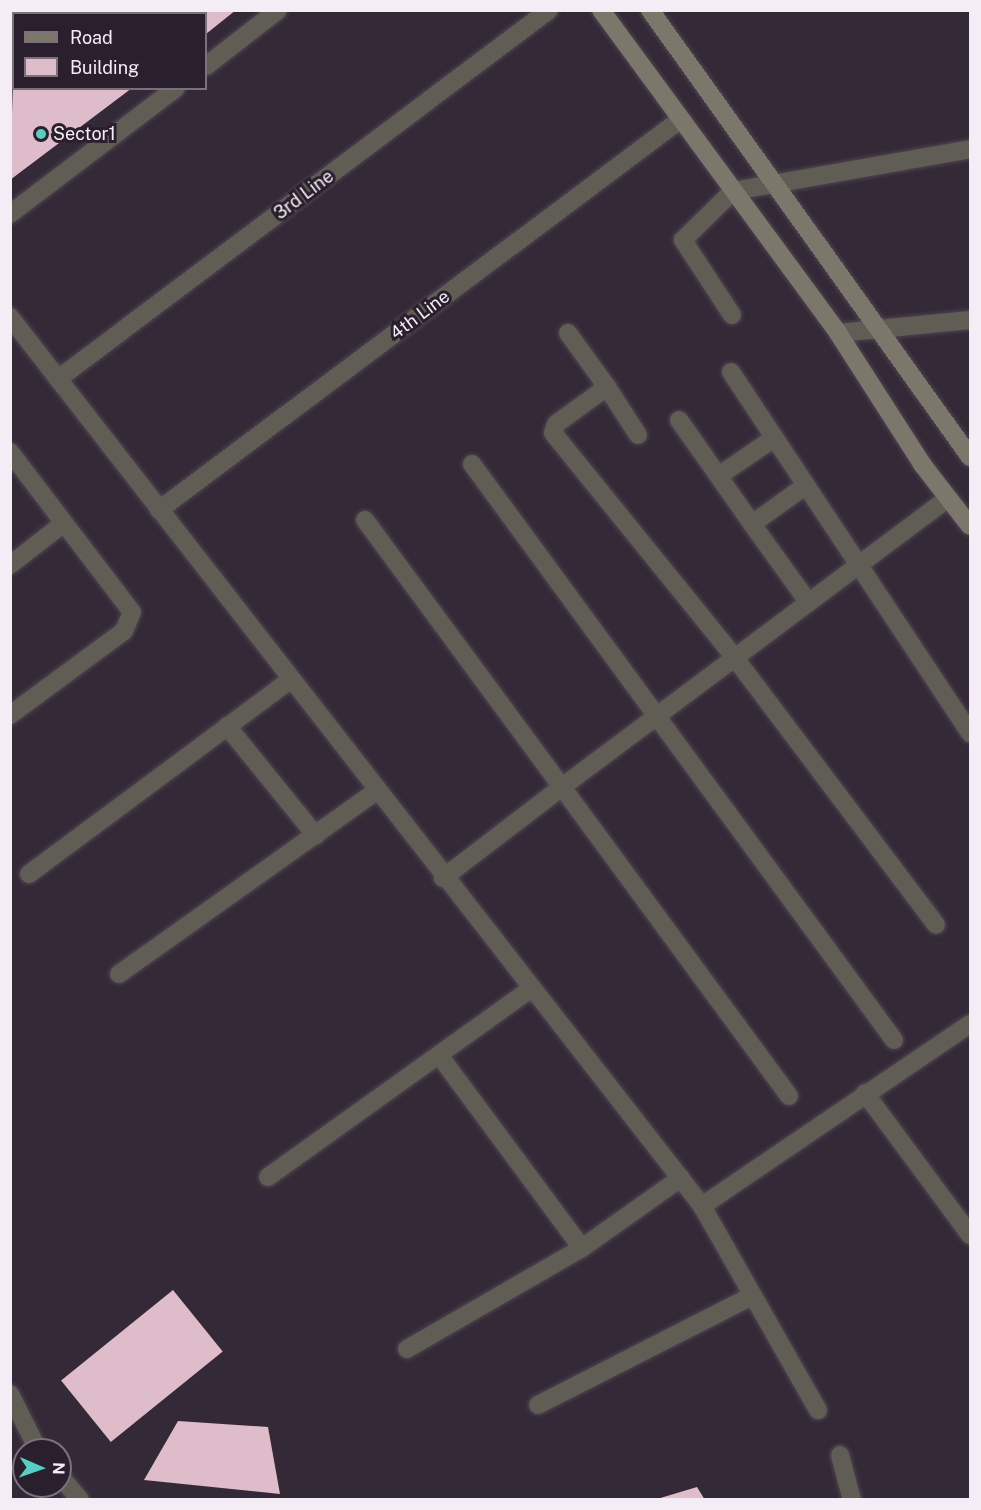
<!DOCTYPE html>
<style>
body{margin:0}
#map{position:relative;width:981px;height:1510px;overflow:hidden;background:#342936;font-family:"Public Sans",sans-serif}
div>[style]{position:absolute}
.building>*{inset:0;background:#debcc9;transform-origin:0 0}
.roads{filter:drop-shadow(0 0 2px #4f4451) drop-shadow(0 0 2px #4f4451)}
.street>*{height:18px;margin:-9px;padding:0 9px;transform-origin:9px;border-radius:9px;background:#605d55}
.secondary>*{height:18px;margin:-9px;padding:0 9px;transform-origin:9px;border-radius:9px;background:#7c776b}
.dots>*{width:16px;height:16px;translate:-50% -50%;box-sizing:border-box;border:3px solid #2a1f2c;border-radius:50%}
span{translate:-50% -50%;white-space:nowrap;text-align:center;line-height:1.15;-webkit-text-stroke:6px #2a1f2c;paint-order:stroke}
.poi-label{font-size:18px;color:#f4edf6}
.left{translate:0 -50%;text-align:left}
.street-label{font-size:18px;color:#f4edf6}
.frame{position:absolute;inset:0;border:12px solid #f4edf6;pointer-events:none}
.legend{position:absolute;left:12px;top:12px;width:195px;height:78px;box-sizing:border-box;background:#2a1f2c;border:2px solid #7b717d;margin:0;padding:8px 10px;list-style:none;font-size:18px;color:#f4edf6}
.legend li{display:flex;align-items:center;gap:12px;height:30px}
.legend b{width:30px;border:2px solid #7b717d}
.north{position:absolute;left:12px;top:1438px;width:60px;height:60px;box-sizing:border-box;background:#2a1f2c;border:2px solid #7b717d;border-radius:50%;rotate:92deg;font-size:16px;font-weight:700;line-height:24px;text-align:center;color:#f4edf6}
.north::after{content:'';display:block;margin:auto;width:21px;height:27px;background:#56cec4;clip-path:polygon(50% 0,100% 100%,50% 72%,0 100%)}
</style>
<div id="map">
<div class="building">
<div style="clip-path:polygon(61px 10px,236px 10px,206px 34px,206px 14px,57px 14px)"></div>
<div style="clip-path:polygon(14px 47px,14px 88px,132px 88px,10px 180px)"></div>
<div style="left:173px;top:1290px;width:79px;height:144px;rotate:51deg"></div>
<div style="clip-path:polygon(178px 1421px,268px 1427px,280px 1494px,144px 1480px)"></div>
<div style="clip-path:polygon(697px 1487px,705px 1500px,657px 1500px,657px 1499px)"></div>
</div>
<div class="roads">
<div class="street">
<div style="left:10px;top:16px;width:9px;rotate:-41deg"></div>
<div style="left:206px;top:66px;width:91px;rotate:-37.9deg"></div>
<div style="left:10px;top:214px;width:208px;rotate:-37.2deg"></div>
<div style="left:732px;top:315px;width:90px;rotate:-123.2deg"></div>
<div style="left:683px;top:240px;width:70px;rotate:-44.4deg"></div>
<div style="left:733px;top:191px;width:241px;rotate:-10deg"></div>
<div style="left:10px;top:317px;width:1127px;rotate:52.1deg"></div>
<div style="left:702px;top:1206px;width:235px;rotate:60.4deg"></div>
<div style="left:568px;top:333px;width:67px;rotate:54.2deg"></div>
<div style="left:607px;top:387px;width:63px;rotate:144deg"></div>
<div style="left:556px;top:424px;width:9px;rotate:108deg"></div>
<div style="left:553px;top:433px;width:289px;rotate:51deg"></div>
<div style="left:735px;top:658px;width:334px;rotate:53deg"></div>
<div style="left:838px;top:333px;width:133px;rotate:-5.6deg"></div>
<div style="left:731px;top:372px;width:433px;rotate:56.5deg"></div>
<div style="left:58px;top:379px;width:614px;rotate:-36.93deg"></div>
<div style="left:607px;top:387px;width:57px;rotate:57.1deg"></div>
<div style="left:679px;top:420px;width:127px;rotate:54.9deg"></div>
<div style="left:752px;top:524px;width:65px;rotate:-35.6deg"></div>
<div style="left:10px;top:452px;width:201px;rotate:52.7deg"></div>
<div style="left:132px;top:612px;width:21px;rotate:113deg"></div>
<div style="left:124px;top:631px;width:142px;rotate:143.6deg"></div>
<div style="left:472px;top:464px;width:714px;rotate:53.77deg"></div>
<div style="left:720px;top:475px;width:65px;rotate:-34.4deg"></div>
<div style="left:159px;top:510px;width:652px;rotate:-36.83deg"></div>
<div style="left:365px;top:520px;width:332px;rotate:53.6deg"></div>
<div style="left:562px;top:787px;width:150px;rotate:142.6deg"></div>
<div style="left:752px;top:524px;width:97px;rotate:54.2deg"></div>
<div style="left:10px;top:565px;width:68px;rotate:-37.9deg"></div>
<div style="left:227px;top:726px;width:141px;rotate:51deg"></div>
<div style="left:29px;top:874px;width:324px;rotate:-36.6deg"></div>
<div style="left:119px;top:974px;width:314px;rotate:-35.4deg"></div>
<div style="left:439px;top:1055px;width:240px;rotate:53.5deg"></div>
<div style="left:865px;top:1093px;width:177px;rotate:53.5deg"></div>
<div style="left:789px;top:1096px;width:383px;rotate:-126.3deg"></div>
<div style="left:562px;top:787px;width:482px;rotate:-36.8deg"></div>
<div style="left:268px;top:1177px;width:323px;rotate:-35.6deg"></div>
<div style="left:702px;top:1206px;width:324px;rotate:-34.2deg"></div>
<div style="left:407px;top:1349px;width:202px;rotate:-30deg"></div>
<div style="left:582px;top:1248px;width:121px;rotate:-35.3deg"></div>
<div style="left:10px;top:1394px;width:63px;rotate:63.4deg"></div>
<div style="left:538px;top:1405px;width:238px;rotate:-27deg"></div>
<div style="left:840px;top:1455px;width:47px;rotate:75.1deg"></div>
<div style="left:60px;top:1476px;width:31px;rotate:50deg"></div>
</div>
<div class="secondary">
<div style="left:601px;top:10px;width:401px;rotate:53.7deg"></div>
<div style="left:838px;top:333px;width:156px;rotate:57.3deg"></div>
<div style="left:922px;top:464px;width:78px;rotate:52.3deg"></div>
<div style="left:650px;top:10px;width:550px;rotate:54.4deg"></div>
</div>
</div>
<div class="dots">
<div style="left:41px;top:134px;background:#56cec4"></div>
</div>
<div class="poi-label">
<span class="left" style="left:53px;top:134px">Sector1</span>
</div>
<div class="street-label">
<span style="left:304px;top:195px;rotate:-37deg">3rd Line</span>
<span style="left:420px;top:315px;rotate:-37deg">4th Line</span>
</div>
<div class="frame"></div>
<ul class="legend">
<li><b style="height:8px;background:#7c776b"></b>Road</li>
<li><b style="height:16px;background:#debcc9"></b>Building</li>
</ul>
<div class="north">N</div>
</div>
